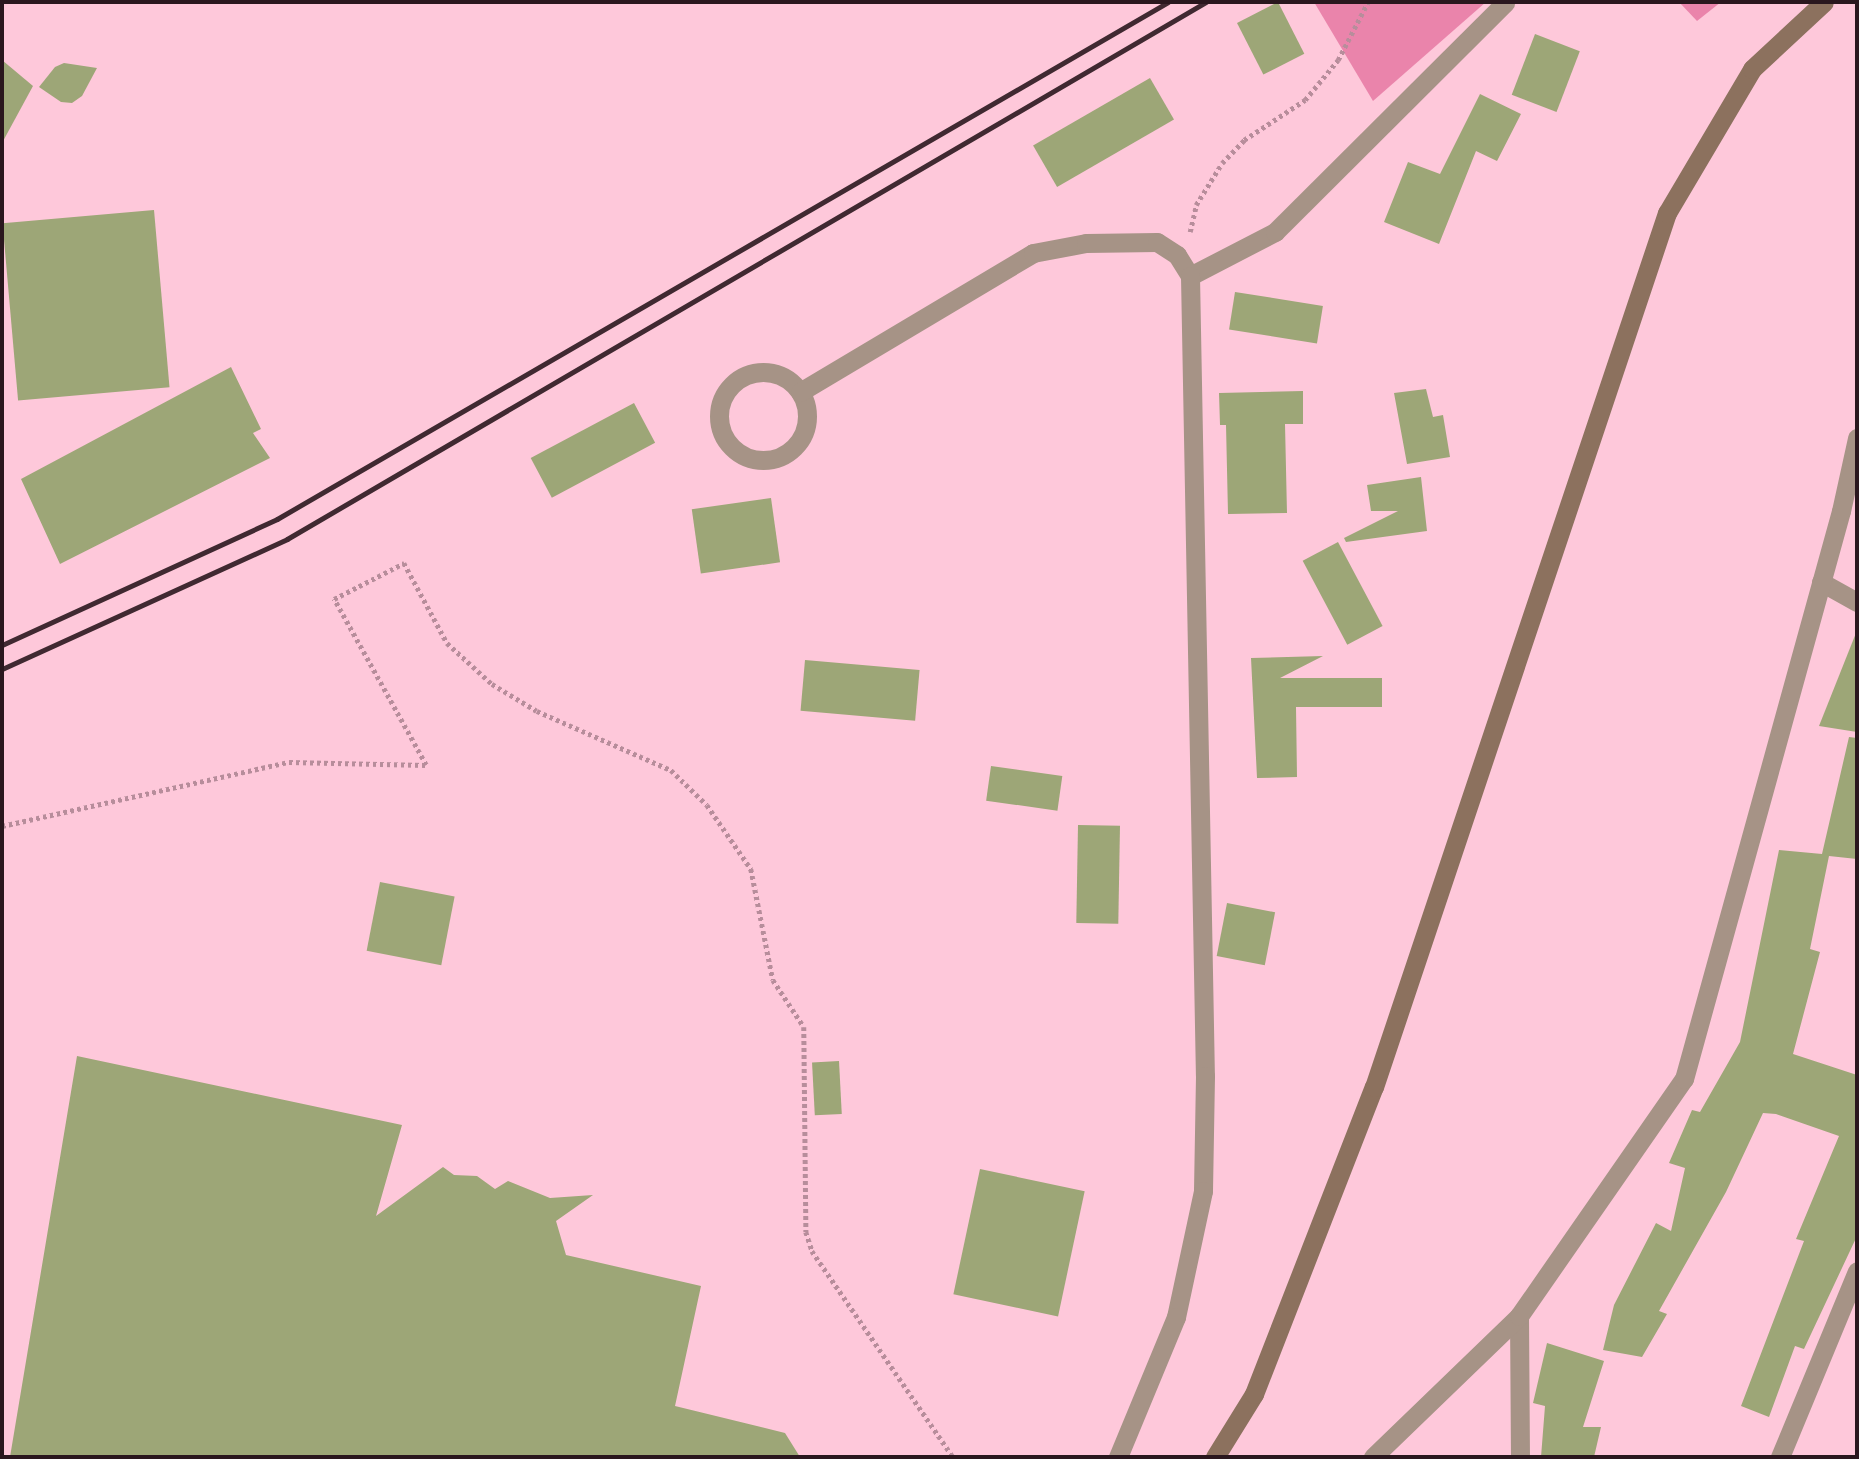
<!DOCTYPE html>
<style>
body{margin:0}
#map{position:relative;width:1859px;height:1459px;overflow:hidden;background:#fec8da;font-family:Montserrat,sans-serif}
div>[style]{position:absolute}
.forest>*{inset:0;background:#ea84ab}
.building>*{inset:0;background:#9da677;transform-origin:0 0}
.path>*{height:4.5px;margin-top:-2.25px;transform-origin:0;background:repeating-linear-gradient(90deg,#b78d9b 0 3.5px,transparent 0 7px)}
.minor>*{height:19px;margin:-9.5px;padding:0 9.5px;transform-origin:9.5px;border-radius:9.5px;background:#a69386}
.minor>.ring{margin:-9.5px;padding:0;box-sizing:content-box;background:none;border:19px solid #a69386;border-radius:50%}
.secondary>*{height:19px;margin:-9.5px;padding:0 9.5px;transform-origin:9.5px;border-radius:9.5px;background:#8c715e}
.rail>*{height:5px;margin:-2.5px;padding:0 2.5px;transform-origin:2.5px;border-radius:2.5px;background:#402931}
span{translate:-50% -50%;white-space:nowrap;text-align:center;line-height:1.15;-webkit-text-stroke:6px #fec8da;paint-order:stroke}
.frame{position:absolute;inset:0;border:4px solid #2a171e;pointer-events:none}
</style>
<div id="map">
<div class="forest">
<div style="clip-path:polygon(1314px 2px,1486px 2px,1373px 101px)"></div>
<div style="clip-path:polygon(1679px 2px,1721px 2px,1697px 21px)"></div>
</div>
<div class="building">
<div style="left:1278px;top:2px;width:58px;height:46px;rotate:63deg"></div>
<div style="left:1535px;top:34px;width:48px;height:65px;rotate:21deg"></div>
<div style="clip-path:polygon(2px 60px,33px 86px,2px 143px)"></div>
<div style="clip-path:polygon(64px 63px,97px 68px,82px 96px,72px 103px,61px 102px,39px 87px,55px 67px)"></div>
<div style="left:1150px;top:78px;width:48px;height:135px;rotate:60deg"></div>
<div style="clip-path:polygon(1480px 94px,1521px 114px,1497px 161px,1476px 151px,1439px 244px,1384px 222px,1408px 162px,1440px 174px)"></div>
<div style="left:154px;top:210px;width:178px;height:152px;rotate:85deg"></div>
<div style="left:1235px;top:292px;width:89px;height:38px;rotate:9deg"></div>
<div style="clip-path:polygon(231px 367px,261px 429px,253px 433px,270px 458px,60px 564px,21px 479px)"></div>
<div style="clip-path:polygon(1426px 389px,1433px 417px,1443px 415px,1450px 457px,1407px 464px,1394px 393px)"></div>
<div style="clip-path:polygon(1303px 391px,1303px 424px,1285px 424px,1287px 513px,1228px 514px,1226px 425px,1220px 425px,1219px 393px)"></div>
<div style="left:634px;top:403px;width:45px;height:117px;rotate:62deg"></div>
<div style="clip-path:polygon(1421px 477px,1427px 531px,1346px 542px,1344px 538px,1398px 511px,1371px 511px,1367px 485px)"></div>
<div style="left:771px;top:498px;width:65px;height:80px;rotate:82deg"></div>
<div style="left:1338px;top:542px;width:95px;height:40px;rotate:62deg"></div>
<div style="clip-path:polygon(1856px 633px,1857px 732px,1819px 726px)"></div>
<div style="clip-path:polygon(1323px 656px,1280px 678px,1382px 678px,1382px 707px,1296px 707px,1297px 777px,1257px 778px,1251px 658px)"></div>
<div style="left:805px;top:660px;width:115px;height:51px;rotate:5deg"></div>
<div style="clip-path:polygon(1849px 737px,1857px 738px,1857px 859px,1829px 856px,1810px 949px,1820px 952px,1793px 1054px,1857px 1075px,1857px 1236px,1804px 1349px,1795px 1346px,1769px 1417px,1741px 1406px,1804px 1241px,1796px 1239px,1839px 1136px,1776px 1114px,1763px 1113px,1726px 1192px,1659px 1311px,1667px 1314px,1642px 1357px,1603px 1350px,1614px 1305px,1656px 1223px,1671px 1231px,1685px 1168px,1669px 1163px,1692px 1110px,1700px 1112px,1740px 1042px,1779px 850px,1822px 854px)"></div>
<div style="left:991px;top:766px;width:72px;height:35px;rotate:8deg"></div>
<div style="left:1078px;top:825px;width:42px;height:98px;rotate:1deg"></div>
<div style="left:380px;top:882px;width:76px;height:70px;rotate:11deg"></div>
<div style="left:1227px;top:903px;width:49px;height:54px;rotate:11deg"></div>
<div style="clip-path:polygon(77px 1056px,402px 1125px,376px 1216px,443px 1167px,454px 1175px,477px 1176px,495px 1189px,508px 1181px,550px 1198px,593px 1195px,556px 1221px,566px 1255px,701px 1286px,675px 1406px,785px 1433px,800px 1457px,10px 1457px)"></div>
<div style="left:839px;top:1061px;width:53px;height:27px;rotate:87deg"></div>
<div style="left:980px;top:1169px;width:107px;height:128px;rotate:12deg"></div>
<div style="clip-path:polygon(1547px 1343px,1604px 1361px,1583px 1427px,1601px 1427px,1594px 1457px,1541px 1457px,1545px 1406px,1533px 1403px)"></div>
</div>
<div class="path">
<div style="left:1190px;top:232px;width:28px;rotate:-77deg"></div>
<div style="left:1196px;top:205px;width:49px;rotate:-58.2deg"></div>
<div style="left:1222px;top:163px;width:32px;rotate:-46deg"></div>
<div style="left:1244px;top:140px;width:73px;rotate:-33.3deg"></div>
<div style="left:1305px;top:100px;width:52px;rotate:-50.5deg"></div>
<div style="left:1338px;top:60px;width:65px;rotate:-62.7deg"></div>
<div style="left:2px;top:826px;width:294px;rotate:-12.6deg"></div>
<div style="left:289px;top:762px;width:137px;rotate:1.3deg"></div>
<div style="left:426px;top:765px;width:190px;rotate:-119deg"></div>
<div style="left:334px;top:599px;width:79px;rotate:-27.2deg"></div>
<div style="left:404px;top:563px;width:91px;rotate:61.7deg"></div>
<div style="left:447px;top:643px;width:61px;rotate:42.3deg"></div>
<div style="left:492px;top:684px;width:52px;rotate:31deg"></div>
<div style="left:537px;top:711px;width:146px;rotate:23.8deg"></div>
<div style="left:671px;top:770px;width:50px;rotate:44.2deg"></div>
<div style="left:707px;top:805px;width:78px;rotate:55.5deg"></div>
<div style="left:751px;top:869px;width:113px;rotate:78.8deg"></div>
<div style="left:773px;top:980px;width:56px;rotate:56.6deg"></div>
<div style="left:804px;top:1027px;width:205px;rotate:89.4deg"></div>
<div style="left:806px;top:1232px;width:20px;rotate:72deg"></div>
<div style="left:812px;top:1251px;width:250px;rotate:55.6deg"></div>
</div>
<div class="minor">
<div style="left:1190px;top:276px;width:96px;rotate:-27.4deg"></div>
<div style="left:1275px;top:232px;width:325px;rotate:-44.9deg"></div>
<div class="ring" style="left:719px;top:372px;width:69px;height:69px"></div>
<div style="left:800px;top:392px;width:271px;rotate:-30.8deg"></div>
<div style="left:1033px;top:253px;width:54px;rotate:-10.7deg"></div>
<div style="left:1086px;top:243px;width:71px;rotate:-0.8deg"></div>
<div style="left:1157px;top:242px;width:24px;rotate:33deg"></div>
<div style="left:1177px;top:255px;width:25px;rotate:58deg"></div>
<div style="left:1190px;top:276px;width:800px;rotate:88.93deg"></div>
<div style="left:1205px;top:1076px;width:115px;rotate:91deg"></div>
<div style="left:1203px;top:1191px;width:129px;rotate:102.1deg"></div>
<div style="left:1176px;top:1317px;width:152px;rotate:112.5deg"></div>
<div style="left:1821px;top:582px;width:41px;rotate:29.1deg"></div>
<div style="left:1519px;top:1316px;width:141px;rotate:89.6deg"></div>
<div style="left:1373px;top:1457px;width:203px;rotate:-44deg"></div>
<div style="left:1519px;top:1316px;width:289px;rotate:-55.2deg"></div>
<div style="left:1684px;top:1079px;width:589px;rotate:-74.55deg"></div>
<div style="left:1841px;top:511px;width:75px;rotate:-77.6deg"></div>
<div style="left:1780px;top:1457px;width:201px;rotate:-67.5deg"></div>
</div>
<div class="secondary">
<div style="left:1215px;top:1457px;width:74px;rotate:-58.2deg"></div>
<div style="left:1254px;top:1394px;width:330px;rotate:-68.7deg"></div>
<div style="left:1374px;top:1087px;width:922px;rotate:-71.47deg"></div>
<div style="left:1667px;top:213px;width:167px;rotate:-59.4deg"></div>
<div style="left:1752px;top:69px;width:98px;rotate:-42.9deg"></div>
</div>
<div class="rail">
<div style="left:2px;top:645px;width:302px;rotate:-24.6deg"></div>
<div style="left:277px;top:519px;width:1030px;rotate:-30.12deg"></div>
<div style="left:2px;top:669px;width:313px;rotate:-24.5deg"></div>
<div style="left:287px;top:539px;width:1064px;rotate:-30.3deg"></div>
</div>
<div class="frame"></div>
</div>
